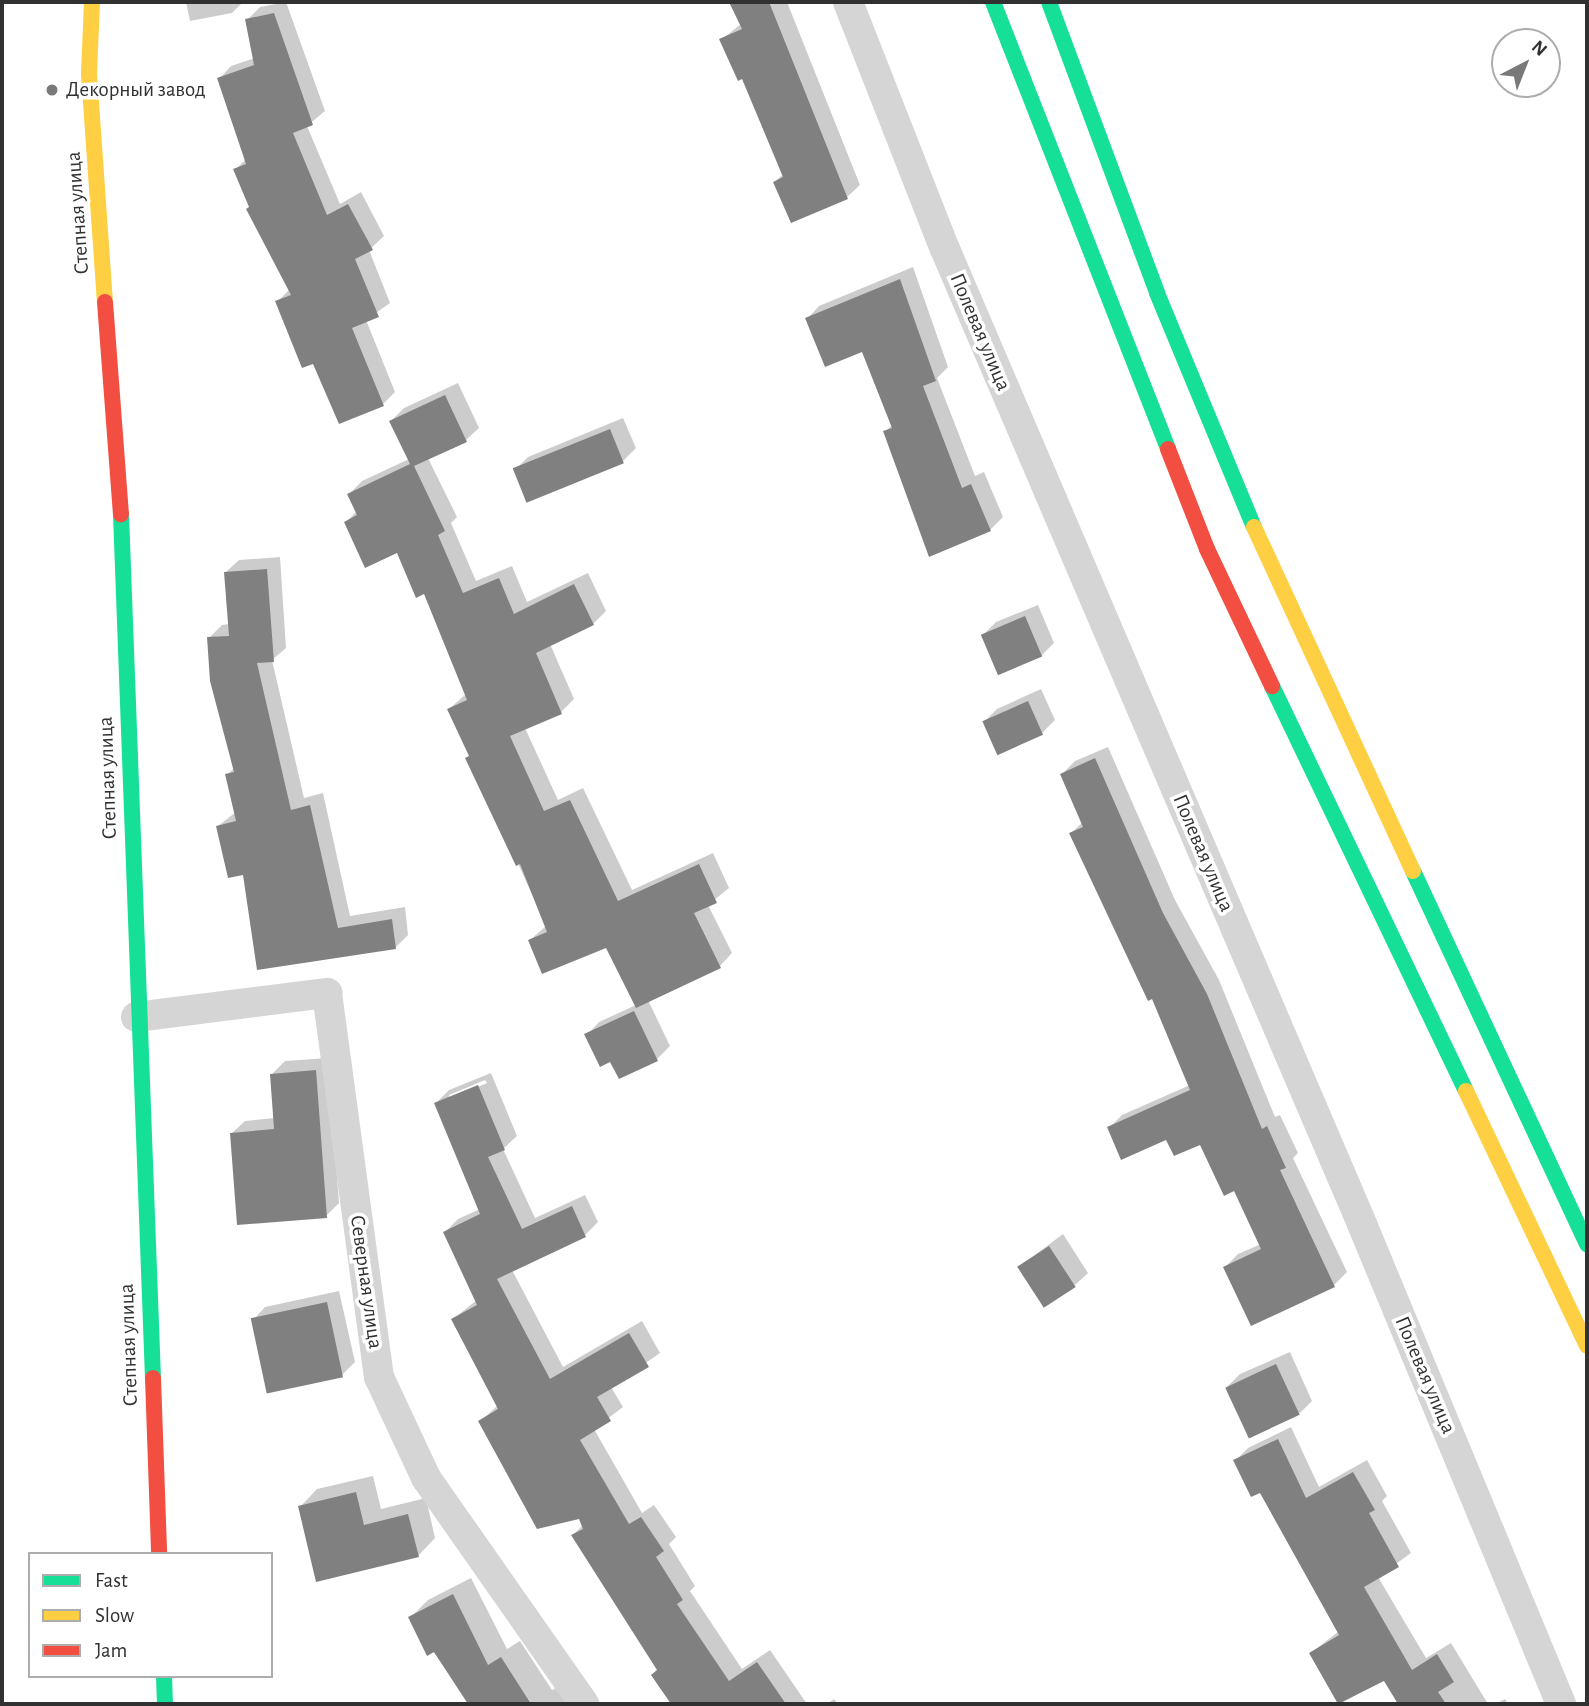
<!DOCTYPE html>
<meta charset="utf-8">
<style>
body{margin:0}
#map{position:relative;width:1589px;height:1706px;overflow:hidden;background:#fff;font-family:"Alegreya Sans",sans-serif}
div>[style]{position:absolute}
.shadow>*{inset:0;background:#0003}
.building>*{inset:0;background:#808080;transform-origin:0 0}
.street>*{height:30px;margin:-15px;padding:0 15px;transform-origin:15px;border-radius:15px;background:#d5d5d5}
.fast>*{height:16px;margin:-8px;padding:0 8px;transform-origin:8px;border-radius:8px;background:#16e098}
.slow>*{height:16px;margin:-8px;padding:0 8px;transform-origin:8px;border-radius:8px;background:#ffcf43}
.jam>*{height:16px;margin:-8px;padding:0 8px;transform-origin:8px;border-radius:8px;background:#f24e42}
.dots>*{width:19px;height:19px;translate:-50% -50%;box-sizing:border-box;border:4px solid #fff;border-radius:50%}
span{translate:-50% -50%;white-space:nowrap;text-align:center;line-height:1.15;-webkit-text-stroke:7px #fff;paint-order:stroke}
.poi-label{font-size:21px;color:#313131}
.left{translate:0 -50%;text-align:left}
.street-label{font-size:21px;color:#313131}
.frame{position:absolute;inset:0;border:4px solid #313131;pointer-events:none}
.legend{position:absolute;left:28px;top:1552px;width:245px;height:126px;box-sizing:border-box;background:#fff;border:2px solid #adadad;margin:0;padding:9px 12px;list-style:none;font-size:21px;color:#313131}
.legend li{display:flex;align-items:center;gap:14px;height:35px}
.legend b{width:35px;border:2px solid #adadad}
.north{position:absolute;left:1491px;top:28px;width:70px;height:70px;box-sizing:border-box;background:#fff;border:2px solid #adadad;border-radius:50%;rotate:42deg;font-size:19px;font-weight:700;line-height:28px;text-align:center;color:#313131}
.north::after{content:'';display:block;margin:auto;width:24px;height:32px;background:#797979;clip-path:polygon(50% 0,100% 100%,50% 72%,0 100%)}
</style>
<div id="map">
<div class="shadow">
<div style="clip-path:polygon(186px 2px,243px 2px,232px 13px,190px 21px)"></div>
<div style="clip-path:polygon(286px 2px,325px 111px,307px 126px,340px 204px,361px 192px,384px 236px,369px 250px,390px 303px,366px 320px,395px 392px,383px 404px,314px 361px,277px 302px,290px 289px,235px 170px,246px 159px,219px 79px,231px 66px,255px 58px,247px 20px,260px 7px)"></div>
<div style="clip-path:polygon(731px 2px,787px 2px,860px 185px,847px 197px,775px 182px,783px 174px,743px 77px,721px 40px,741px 24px)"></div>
<div style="clip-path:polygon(913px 267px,948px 367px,937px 378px,975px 476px,984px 472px,1003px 517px,990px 530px,885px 432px,892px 425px,863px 350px,807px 319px,819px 306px)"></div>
<div style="clip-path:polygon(458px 383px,479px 428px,466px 440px,428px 458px,457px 517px,451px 523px,476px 581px,512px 566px,527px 602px,588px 573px,606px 611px,593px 624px,550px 644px,574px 699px,561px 712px,525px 728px,558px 800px,583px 788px,632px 890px,713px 853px,729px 888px,708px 905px,732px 953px,720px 966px,648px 1000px,670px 1046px,657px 1059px,619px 1077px,611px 1059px,587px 1035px,599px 1022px,636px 1005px,607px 946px,530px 940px,546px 926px,449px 709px,466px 694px,425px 592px,398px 551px,346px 522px,357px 511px,349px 494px,362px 481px,409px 459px,391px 421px,404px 408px)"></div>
<div style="clip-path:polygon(623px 418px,636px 448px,623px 461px,515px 470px,528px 457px)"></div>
<div style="clip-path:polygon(280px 557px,286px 648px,272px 660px,304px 798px,323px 793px,350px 916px,405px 907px,408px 935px,395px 948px,259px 968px,244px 873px,218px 826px,236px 812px,227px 775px,235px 767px,209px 638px,222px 625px,229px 624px,226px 572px,239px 560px)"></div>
<div style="clip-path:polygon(1038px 605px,1054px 643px,1041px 656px,999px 673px,983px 635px,996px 622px)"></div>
<div style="clip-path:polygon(1041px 689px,1055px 720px,1042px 733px,984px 722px,997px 709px)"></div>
<div style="clip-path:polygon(1108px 747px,1175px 900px,1219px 980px,1275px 1117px,1280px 1115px,1298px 1153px,1293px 1158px,1347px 1272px,1334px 1285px,1225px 1267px,1238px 1254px,1261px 1244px,1235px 1189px,1201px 1142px,1109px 1128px,1122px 1115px,1190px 1085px,1153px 997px,1071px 833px,1083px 822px,1062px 774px,1075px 761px)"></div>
<div style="clip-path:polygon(328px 1058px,339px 1203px,326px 1216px,232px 1133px,245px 1121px,275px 1118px,272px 1074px,285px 1061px)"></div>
<div style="clip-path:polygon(evenodd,491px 1073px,517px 1136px,503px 1149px,535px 1218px,585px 1195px,598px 1222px,585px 1235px,512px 1270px,563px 1367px,642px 1321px,660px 1353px,611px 1387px,623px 1407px,594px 1429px,642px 1513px,654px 1505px,676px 1537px,669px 1544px,695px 1586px,690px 1591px,742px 1669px,770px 1650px,807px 1704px,673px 1704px,653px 1675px,659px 1669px,573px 1535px,583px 1525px,580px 1517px,481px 1421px,498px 1405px,453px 1319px,477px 1300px,445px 1232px,458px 1219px,480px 1209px,436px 1103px,449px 1090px,491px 1073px,485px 1080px,487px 1083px,449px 1099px,449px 1095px,485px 1080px)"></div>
<div style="clip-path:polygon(1063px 1234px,1088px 1273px,1075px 1285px,1019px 1267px)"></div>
<div style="clip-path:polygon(339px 1291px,355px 1362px,342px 1375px,253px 1320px,265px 1307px)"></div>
<div style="clip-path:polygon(1290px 1352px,1312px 1401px,1299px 1414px,1227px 1387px,1240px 1374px)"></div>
<div style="clip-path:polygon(1291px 1427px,1319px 1487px,1367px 1460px,1387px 1496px,1382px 1501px,1411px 1553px,1378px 1577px,1426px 1658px,1451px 1643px,1488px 1704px,1400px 1704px,1385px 1678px,1340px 1704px,1311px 1653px,1339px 1631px,1260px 1490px,1235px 1461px,1248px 1448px)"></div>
<div style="clip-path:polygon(373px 1476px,381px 1509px,426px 1498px,435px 1538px,418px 1556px,300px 1507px,317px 1489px)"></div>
<div style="clip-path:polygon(471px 1578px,507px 1649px,520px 1641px,552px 1690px,564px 1684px,575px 1704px,470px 1704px,410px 1618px,428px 1600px)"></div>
<div style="clip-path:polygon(834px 1699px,838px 1704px,827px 1704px)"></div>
<div style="clip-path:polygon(1505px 1699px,1508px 1704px,1495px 1704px)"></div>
</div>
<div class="building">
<div style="clip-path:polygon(729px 2px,769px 2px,848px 199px,791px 223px,773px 182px,783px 177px,742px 79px,738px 81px,719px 39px,742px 29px)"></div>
<div style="clip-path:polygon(274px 13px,313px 125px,293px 133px,327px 215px,348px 204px,373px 250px,355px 259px,379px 317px,352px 328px,384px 406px,339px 424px,313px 364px,302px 368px,275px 301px,291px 295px,246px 209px,249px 207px,233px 169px,246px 164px,217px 78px,254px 65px,245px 19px)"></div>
<div style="clip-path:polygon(900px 279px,936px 381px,923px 386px,962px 488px,971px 484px,991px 531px,929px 557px,883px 431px,892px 428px,862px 352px,825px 367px,805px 318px)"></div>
<div style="clip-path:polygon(445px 395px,467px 442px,414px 466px,445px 531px,438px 535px,463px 593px,499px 578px,514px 614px,574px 584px,594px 625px,536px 653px,562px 714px,510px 736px,544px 811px,570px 800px,618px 901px,699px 864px,717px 903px,694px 913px,721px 968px,636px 1008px,606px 948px,542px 974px,528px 940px,547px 932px,520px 864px,516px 866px,465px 758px,469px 756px,447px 709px,467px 700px,424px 594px,416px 598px,397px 553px,365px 568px,344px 522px,357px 515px,347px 494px,410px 464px,389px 421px)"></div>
<div style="left:610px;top:429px;width:37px;height:105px;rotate:68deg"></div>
<div style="clip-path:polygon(267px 569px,274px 662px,257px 663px,291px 810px,310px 805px,338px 928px,392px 919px,396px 949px,257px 970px,243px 875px,228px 878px,216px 826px,236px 821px,225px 774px,234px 772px,210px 681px,207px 637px,229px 636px,224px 572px)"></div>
<div style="left:1025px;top:616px;width:44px;height:48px;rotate:67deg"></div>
<div style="left:1028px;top:701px;width:37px;height:50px;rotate:66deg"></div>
<div style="clip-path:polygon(1095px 758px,1163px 913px,1207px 994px,1262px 1129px,1267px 1126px,1286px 1168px,1280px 1170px,1335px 1287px,1251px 1326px,1223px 1267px,1261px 1249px,1234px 1191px,1224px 1196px,1200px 1145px,1174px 1156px,1166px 1140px,1121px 1160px,1107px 1127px,1190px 1090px,1152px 999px,1148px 1001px,1069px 833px,1083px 827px,1060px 774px)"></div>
<div style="clip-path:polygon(634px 1011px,658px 1061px,619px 1079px,610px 1062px,600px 1067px,584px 1034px)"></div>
<div style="clip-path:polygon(316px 1070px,327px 1218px,237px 1225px,230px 1133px,274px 1129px,270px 1074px)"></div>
<div style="clip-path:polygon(478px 1085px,505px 1150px,488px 1157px,522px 1229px,572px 1206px,586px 1237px,497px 1279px,550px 1379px,629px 1333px,649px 1367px,597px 1397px,611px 1421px,580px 1440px,629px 1524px,641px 1517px,664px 1551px,656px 1557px,683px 1600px,677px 1604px,729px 1681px,757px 1662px,786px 1704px,671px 1704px,651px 1675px,657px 1670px,571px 1535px,583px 1529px,579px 1519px,537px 1529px,478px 1421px,498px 1409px,451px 1319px,477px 1305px,443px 1232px,480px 1214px,434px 1103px)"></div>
<div style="left:1049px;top:1246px;width:49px;height:38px;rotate:57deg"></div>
<div style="left:327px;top:1302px;width:77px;height:78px;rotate:78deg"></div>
<div style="left:1276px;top:1364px;width:56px;height:56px;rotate:65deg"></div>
<div style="clip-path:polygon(1278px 1439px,1306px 1498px,1353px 1472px,1375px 1510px,1369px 1513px,1399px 1567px,1364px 1587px,1412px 1670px,1437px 1654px,1454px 1682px,1438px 1692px,1446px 1704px,1398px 1704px,1384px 1681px,1338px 1704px,1309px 1653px,1339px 1635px,1260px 1493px,1251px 1497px,1233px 1460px)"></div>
<div style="clip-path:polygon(356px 1492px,364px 1525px,408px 1514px,419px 1557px,316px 1582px,298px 1506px)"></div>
<div style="clip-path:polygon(453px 1594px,488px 1665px,501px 1657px,531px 1704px,468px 1704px,434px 1652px,427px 1656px,408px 1617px)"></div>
</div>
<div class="street">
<div style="left:848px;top:2px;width:265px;rotate:68.6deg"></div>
<div style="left:945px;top:249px;width:1060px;rotate:66.84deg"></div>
<div style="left:1362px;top:1224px;width:520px;rotate:67.48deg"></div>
<div style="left:136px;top:1017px;width:193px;rotate:-7.2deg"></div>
<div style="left:327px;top:993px;width:388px;rotate:82.3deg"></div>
<div style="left:379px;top:1377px;width:111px;rotate:65deg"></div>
<div style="left:426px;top:1478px;width:276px;rotate:55deg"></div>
</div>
<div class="fast">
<div style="left:993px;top:2px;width:480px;rotate:68.6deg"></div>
<div style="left:1049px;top:2px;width:310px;rotate:69.6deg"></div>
<div style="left:1157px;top:293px;width:253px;rotate:67.5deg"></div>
<div style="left:121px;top:514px;width:865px;rotate:87.88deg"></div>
<div style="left:1272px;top:686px;width:449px;rotate:64.4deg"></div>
<div style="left:1413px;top:871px;width:412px;rotate:65deg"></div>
<div style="left:164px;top:1676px;width:28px;rotate:88deg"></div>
</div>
<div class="slow">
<div style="left:92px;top:2px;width:72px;rotate:92.4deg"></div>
<div style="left:89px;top:74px;width:229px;rotate:86deg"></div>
<div style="left:1254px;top:527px;width:379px;rotate:65.2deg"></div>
<div style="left:1466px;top:1091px;width:282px;rotate:64.6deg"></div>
</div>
<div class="jam">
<div style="left:105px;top:302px;width:213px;rotate:85.7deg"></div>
<div style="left:1168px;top:449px;width:107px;rotate:68.7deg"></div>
<div style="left:1207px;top:549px;width:152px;rotate:64.6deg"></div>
<div style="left:153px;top:1378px;width:176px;rotate:88deg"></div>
</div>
<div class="dots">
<div style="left:52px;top:90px;background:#797979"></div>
</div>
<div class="poi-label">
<span class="left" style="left:66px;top:90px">Декорный завод</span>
</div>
<div class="street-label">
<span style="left:78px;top:213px;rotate:-94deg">Степная улица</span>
<span style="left:980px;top:332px;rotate:67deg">Полевая улица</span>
<span style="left:108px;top:778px;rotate:-92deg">Степная улица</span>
<span style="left:1203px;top:853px;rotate:67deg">Полевая улица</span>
<span style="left:366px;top:1282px;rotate:82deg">Северная улица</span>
<span style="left:129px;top:1345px;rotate:-92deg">Степная улица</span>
<span style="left:1425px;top:1375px;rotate:67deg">Полевая улица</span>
</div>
<div class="frame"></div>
<ul class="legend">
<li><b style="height:9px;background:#16e098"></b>Fast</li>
<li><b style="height:9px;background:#ffcf43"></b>Slow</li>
<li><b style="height:9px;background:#f24e42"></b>Jam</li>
</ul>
<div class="north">N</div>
</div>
